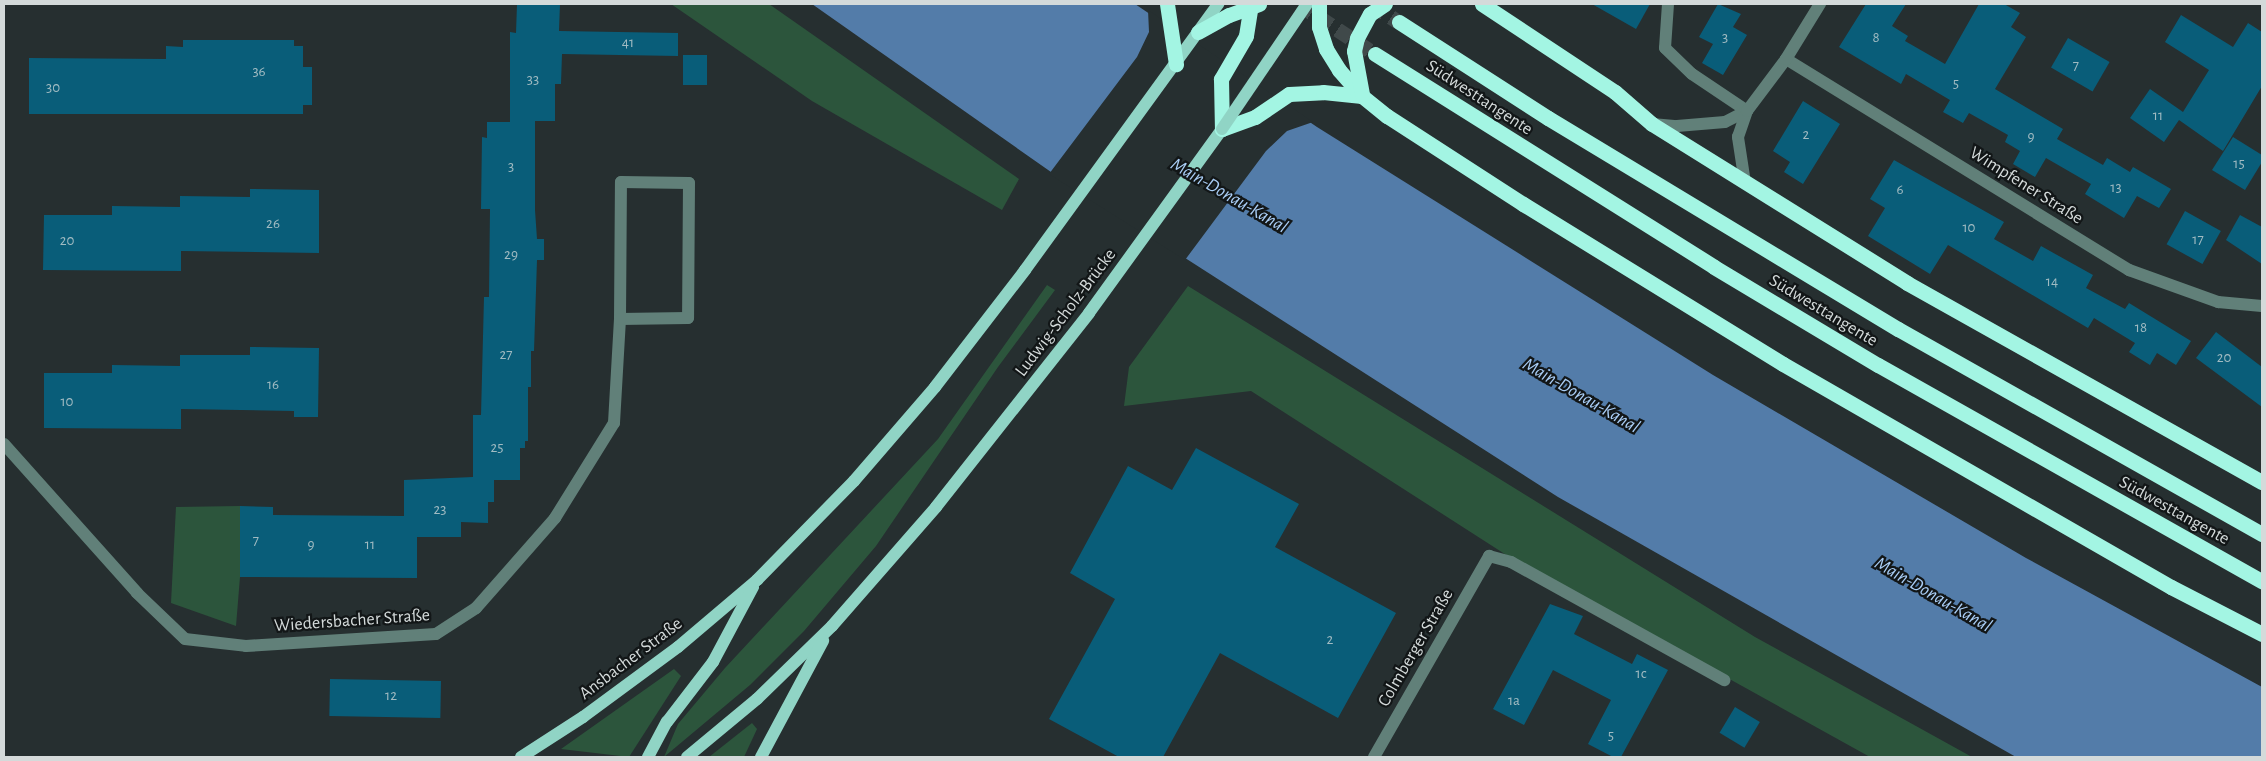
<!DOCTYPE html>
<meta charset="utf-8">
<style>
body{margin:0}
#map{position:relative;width:2266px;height:761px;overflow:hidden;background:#262f30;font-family:"Alegreya Sans",sans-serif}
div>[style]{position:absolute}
.green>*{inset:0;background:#2c553c}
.water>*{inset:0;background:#537ca9}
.pier>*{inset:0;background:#262f30}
.building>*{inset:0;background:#095d79;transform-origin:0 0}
.highway-tunnel>*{height:15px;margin-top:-7.5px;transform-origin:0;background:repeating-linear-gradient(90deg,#40494a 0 15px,transparent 0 23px)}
.minor>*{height:12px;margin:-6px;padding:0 6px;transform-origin:6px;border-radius:6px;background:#618079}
.major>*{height:12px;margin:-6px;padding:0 6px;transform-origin:6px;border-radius:6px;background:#90d4c5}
.highway>*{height:15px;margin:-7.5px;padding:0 7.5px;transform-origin:7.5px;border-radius:7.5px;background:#a3f5e3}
.major-bridge>*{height:12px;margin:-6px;padding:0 6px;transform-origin:6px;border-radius:6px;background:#90d4c5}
.highway-bridge>*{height:15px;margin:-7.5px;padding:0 7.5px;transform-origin:7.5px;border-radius:7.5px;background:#a3f5e3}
span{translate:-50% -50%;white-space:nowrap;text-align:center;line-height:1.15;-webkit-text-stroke:4.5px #121617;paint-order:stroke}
.number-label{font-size:15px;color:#a1bbc2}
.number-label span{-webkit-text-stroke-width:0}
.street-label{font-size:18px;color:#d4dada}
.water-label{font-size:19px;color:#aacef6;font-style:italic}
.frame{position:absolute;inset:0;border:5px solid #d4dada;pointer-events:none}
</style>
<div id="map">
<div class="green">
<div style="clip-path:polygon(671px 4px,769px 4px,1019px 179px,1002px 210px,812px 101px)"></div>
<div style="clip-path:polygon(1047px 285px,1055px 290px,998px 367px,876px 546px,804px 631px,750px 685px,664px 757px,678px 724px,725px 668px,938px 439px)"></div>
<div style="clip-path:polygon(1188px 286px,1755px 637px,1972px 757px,1870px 757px,1511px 558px,1251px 391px,1124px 406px,1129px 367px)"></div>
<div style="clip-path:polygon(240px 506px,240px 577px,236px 626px,171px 603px,176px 507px)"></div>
<div style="clip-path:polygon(674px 669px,681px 676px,629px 757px,561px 749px)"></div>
<div style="clip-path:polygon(752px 723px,757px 729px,744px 757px,709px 757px)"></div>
</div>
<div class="water">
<div style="clip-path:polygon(812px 4px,1135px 4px,1317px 127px,1713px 375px,2026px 558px,2262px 687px,2262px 757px,2016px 757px,1558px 497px,1051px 172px)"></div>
</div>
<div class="pier">
<div style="clip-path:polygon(1148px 10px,1313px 122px,1287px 131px,1266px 151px,1185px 260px,1049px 174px,1137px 57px,1149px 32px)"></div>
</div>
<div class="building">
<div style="clip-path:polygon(517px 4px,560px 4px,559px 31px,678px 33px,678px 56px,562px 54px,561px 84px,555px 84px,555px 121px,535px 121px,535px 210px,537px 239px,544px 239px,544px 260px,537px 260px,534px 351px,531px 351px,531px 387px,528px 387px,528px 441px,525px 441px,525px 448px,520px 448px,520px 480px,494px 480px,494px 502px,488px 502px,488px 523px,461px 522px,461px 537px,417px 537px,417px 578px,240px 577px,240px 506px,273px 507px,273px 515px,404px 516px,404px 480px,473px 477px,473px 415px,481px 415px,484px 297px,489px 297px,490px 209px,481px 209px,482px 137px,487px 138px,487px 122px,510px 122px,510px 32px,516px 33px)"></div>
<div style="clip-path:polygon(1592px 4px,1650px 4px,1636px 29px)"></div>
<div style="clip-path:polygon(1718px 4px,1741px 14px,1733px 27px,1747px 35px,1723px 75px,1702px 63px,1713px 44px,1699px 37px)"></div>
<div style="clip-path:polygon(1866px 4px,1906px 4px,1892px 26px,1908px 36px,1905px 41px,1945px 64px,1979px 4px,2004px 4px,2020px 13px,2011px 27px,2026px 37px,1995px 89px,2063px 129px,2057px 139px,2103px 165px,2107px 158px,2130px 172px,2133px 167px,2171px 189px,2159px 208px,2137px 196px,2124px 218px,2085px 194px,2091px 184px,2046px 158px,2035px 177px,2013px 164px,2020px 151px,2005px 142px,2008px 135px,1969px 113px,1963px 123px,1943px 112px,1950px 100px,1906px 74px,1901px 84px,1839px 47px)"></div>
<div style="clip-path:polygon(2181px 15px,2233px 47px,2248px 23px,2262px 32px,2262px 86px,2223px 151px,2179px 120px,2164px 142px,2130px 118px,2150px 89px,2183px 112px,2209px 70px,2165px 42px)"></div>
<div style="left:2068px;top:38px;width:48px;height:34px;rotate:30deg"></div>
<div style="clip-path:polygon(183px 40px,294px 40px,294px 46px,303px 46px,303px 67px,312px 67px,312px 105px,303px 105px,303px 114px,29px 114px,29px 58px,166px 59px,166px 46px,183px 47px)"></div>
<div style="left:683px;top:55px;width:24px;height:30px"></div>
<div style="clip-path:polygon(1803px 101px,1840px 124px,1803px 184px,1784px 172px,1790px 162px,1773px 151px)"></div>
<div style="clip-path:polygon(2233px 137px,2262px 155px,2262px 162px,2245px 190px,2212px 170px)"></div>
<div style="clip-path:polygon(1894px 160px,2004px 222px,1994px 239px,2033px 261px,2041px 246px,2093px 275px,2086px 288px,2125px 309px,2129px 303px,2191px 341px,2176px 365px,2157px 353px,2150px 365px,2129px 352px,2135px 343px,2094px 318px,2088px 328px,1948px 245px,1930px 274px,1868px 236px,1885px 208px,1870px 199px)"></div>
<div style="clip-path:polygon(250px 189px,319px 190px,319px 253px,181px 251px,181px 271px,43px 270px,44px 215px,112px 215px,112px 206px,180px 207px,180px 196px,250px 197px)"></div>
<div style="left:2185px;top:211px;width:41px;height:38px;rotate:29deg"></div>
<div style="clip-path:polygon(2240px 215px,2262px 227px,2262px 264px,2226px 240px)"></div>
<div style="clip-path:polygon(2216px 332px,2262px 367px,2262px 407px,2196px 358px)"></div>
<div style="clip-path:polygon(250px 347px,319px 348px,318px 417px,294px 417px,294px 411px,181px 409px,181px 429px,44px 428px,44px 373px,112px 373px,112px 365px,180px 366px,180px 355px,250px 355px)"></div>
<div style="clip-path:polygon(1196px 448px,1299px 504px,1275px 547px,1396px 613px,1338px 718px,1220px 653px,1163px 757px,1119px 757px,1049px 719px,1115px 599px,1070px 573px,1128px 466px,1172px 490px)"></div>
<div style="clip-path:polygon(1550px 604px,1583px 616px,1574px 634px,1632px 664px,1637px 654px,1668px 670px,1621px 757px,1613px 757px,1588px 744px,1611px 700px,1553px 670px,1524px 725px,1493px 709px)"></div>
<div style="left:330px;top:679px;width:111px;height:37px;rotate:1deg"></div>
<div style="left:1735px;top:707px;width:29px;height:30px;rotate:31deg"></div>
</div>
<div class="highway-tunnel">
<div style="left:1299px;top:4px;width:91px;rotate:33.3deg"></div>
<div style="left:1372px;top:4px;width:32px;rotate:34deg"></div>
</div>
<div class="minor">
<div style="left:1668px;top:4px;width:44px;rotate:93.9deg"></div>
<div style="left:1665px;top:48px;width:37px;rotate:44deg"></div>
<div style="left:1692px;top:74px;width:66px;rotate:33.9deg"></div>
<div style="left:1786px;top:59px;width:403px;rotate:31.6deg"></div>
<div style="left:2129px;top:270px;width:95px;rotate:19.8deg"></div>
<div style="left:2218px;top:302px;width:44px;rotate:5.2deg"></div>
<div style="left:1652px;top:124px;width:25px;rotate:5deg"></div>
<div style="left:1677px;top:126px;width:48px;rotate:-4.8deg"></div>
<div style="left:1725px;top:122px;width:25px;rotate:-27deg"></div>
<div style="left:1745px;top:183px;width:47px;rotate:-98.7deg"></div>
<div style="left:1738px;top:137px;width:28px;rotate:-71deg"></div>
<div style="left:1747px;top:111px;width:65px;rotate:-53.1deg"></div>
<div style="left:1786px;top:59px;width:65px;rotate:-58.3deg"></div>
<div style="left:4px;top:444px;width:200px;rotate:48.2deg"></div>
<div style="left:137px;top:593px;width:66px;rotate:43.8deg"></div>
<div style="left:185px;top:639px;width:61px;rotate:6.5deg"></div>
<div style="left:246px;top:646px;width:190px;rotate:-3.6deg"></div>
<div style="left:436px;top:634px;width:48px;rotate:-33deg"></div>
<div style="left:476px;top:608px;width:120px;rotate:-48.7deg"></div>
<div style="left:555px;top:518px;width:112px;rotate:-58.2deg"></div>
<div style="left:614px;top:423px;width:104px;rotate:-86.7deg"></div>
<div style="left:620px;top:319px;width:137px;rotate:-89.6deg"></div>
<div style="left:621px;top:182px;width:68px;rotate:0.8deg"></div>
<div style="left:689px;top:183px;width:135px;rotate:90.4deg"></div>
<div style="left:688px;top:318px;width:68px;rotate:179.2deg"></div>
<div style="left:1374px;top:757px;width:232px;rotate:-60.2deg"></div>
<div style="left:1489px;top:556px;width:23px;rotate:15deg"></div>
<div style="left:1511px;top:562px;width:244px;rotate:29deg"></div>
</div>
<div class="major">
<div style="left:521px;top:757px;width:74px;rotate:-32.8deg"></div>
<div style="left:583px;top:717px;width:118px;rotate:-36.4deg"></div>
<div style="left:678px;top:647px;width:104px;rotate:-40.3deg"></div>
<div style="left:757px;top:580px;width:139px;rotate:-45.6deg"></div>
<div style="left:854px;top:481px;width:124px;rotate:-49.2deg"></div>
<div style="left:935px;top:387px;width:148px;rotate:-52.4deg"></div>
<div style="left:1025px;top:270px;width:329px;rotate:-54deg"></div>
<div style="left:648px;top:757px;width:40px;rotate:-62deg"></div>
<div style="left:667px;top:722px;width:76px;rotate:-52.5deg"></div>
<div style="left:713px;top:662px;width:85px;rotate:-61.9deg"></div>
<div style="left:687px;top:757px;width:91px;rotate:-39.6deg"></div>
<div style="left:757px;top:699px;width:105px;rotate:-44.2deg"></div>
<div style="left:832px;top:626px;width:158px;rotate:-48.8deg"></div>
<div style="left:936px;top:507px;width:247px;rotate:-51.7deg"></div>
<div style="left:1089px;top:313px;width:227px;rotate:-54.1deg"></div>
<div style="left:761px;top:757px;width:132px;rotate:-61.9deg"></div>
</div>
<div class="highway">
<div style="left:1167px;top:4px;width:61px;rotate:81.5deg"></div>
<div style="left:1251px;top:4px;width:32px;rotate:99deg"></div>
<div style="left:1246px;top:36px;width:50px;rotate:120.2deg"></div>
<div style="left:1221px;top:79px;width:50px;rotate:88.9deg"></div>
<div style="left:1222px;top:129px;width:35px;rotate:-20deg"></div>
<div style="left:1255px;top:117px;width:41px;rotate:-34.1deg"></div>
<div style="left:1289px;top:94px;width:34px;rotate:-3deg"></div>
<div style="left:1323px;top:92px;width:39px;rotate:6deg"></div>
<div style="left:1362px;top:96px;width:32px;rotate:39deg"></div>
<div style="left:1387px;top:116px;width:162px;rotate:32.9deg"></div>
<div style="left:1523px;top:204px;width:305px;rotate:31.6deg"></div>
<div style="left:1783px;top:364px;width:448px;rotate:29.9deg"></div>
<div style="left:2171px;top:587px;width:102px;rotate:27.3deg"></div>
<div style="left:1482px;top:4px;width:159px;rotate:33.5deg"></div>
<div style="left:1615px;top:92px;width:49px;rotate:40.9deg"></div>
<div style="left:1652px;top:124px;width:301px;rotate:31.9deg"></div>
<div style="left:1907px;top:283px;width:407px;rotate:29.3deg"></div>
<div style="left:1399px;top:22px;width:177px;rotate:32.8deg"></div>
<div style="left:1548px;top:118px;width:409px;rotate:31.1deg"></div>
<div style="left:1898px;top:329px;width:418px;rotate:29.4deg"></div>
<div style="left:1198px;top:32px;width:35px;rotate:-29deg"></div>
<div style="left:1229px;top:15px;width:32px;rotate:-20deg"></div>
<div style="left:1375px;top:54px;width:400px;rotate:32.1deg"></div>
<div style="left:1714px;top:267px;width:191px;rotate:30.9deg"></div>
<div style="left:1878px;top:365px;width:441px;rotate:29.4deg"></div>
</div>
<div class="major-bridge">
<div style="left:1222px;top:129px;width:151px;rotate:-55.8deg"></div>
</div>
<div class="highway-bridge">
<div style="left:1319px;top:4px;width:23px;rotate:90deg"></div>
<div style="left:1319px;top:27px;width:23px;rotate:72deg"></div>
<div style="left:1326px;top:49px;width:25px;rotate:58deg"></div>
<div style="left:1339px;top:70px;width:35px;rotate:49deg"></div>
<div style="left:1362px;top:94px;width:44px;rotate:-100.5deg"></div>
<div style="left:1354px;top:51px;width:13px;rotate:-77deg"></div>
<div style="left:1357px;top:38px;width:27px;rotate:-62deg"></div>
<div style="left:1370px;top:14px;width:18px;rotate:-34deg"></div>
</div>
<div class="number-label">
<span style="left:1725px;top:38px">3</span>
<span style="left:1876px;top:38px">8</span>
<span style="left:628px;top:43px">41</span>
<span style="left:2076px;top:66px">7</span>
<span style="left:259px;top:72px">36</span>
<span style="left:533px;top:80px">33</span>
<span style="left:1956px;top:84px">5</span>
<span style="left:53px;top:88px">30</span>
<span style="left:2158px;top:116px">11</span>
<span style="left:1806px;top:135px">2</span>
<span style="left:2031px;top:137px">9</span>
<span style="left:2239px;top:164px">15</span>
<span style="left:511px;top:167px">3</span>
<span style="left:2116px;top:188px">13</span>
<span style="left:1900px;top:190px">6</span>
<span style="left:273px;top:224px">26</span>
<span style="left:1969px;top:228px">10</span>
<span style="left:2198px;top:240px">17</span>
<span style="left:67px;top:241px">20</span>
<span style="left:511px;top:255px">29</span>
<span style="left:2052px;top:282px">14</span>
<span style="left:2141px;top:328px">18</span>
<span style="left:506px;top:355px">27</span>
<span style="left:2224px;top:358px">20</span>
<span style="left:273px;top:385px">16</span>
<span style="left:67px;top:402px">10</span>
<span style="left:497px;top:448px">25</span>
<span style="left:440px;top:510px">23</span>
<span style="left:256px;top:541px">7</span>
<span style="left:311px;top:545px">9</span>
<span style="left:370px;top:545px">11</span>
<span style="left:1330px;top:640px">2</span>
<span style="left:1641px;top:674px">1c</span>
<span style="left:391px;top:696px">12</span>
<span style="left:1514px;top:701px">1a</span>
<span style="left:1611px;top:736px">5</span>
</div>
<div class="street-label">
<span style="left:1479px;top:98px;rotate:33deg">Südwesttangente</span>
<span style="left:2026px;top:186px;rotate:32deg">Wimpfener Straße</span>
<span style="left:1823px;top:311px;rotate:31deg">Südwesttangente</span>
<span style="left:1066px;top:313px;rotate:-53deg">Ludwig-Scholz-Brücke</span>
<span style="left:2174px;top:511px;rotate:29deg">Südwesttangente</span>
<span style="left:352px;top:621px;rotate:-4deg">Wiedersbacher Straße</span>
<span style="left:1416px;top:648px;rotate:-60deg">Colmberger Straße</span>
<span style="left:631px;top:659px;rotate:-37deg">Ansbacher Straße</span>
</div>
<div class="water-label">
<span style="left:1229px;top:196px;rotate:30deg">Main-Donau-Kanal</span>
<span style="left:1581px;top:396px;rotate:30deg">Main-Donau-Kanal</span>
<span style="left:1933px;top:595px;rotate:30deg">Main-Donau-Kanal</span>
</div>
<div class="frame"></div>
</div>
